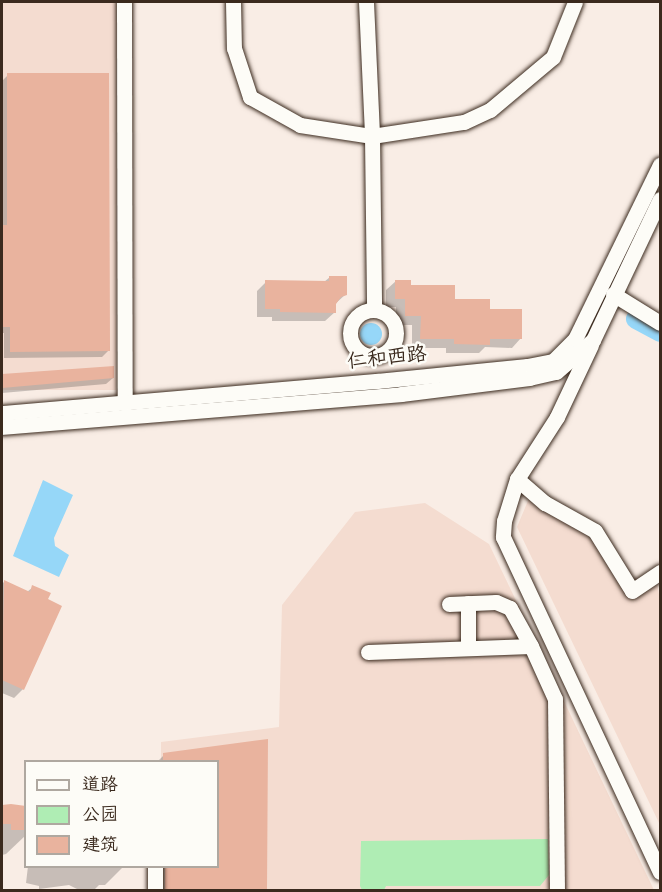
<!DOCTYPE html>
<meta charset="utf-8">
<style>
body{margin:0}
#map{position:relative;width:662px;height:892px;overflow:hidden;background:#f9ede5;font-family:"Indie Flower","LXGW WenKai TC",sans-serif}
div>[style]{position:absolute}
.built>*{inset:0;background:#f4dcd0;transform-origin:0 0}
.green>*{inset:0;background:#afedb4}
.water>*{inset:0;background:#96d7f8}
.round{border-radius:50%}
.shadow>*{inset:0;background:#0003}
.river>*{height:20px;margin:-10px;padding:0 10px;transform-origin:10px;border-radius:10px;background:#96d7f8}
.building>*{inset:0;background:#e9b39e}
.roads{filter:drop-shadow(0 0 2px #3b2a1e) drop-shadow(0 0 2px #3b2a1e)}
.minor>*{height:15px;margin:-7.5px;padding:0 7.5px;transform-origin:7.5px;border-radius:7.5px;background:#fdfcf7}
.minor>.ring{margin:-7.5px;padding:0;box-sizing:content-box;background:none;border:15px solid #fdfcf7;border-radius:50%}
span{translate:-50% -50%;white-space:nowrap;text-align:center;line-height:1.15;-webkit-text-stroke:5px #fdfcf7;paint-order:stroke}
.street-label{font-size:20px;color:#3b2a1e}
.frame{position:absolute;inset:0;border:3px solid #3b2a1e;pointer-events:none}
.legend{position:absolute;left:24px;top:760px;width:195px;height:108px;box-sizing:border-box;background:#fdfcf7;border:2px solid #afa8a0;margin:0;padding:8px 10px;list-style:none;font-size:18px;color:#3b2a1e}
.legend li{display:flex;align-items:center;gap:12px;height:30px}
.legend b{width:30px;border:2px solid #afa8a0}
</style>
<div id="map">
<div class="built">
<div style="left:2px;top:2px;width:114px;height:388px"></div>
<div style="clip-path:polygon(530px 496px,594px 541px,632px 598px,657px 582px,660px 600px,660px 825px,517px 527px)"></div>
<div style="clip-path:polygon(425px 503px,489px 544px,654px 890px,158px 890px,158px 867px,218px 866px,218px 762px,161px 761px,161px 742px,279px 727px,282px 605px,355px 512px)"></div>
</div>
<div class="green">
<div style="clip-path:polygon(548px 839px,549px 875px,540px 886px,386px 886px,384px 890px,362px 890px,360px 886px,361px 841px)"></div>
</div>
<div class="water">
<div class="round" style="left:360px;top:323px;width:22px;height:22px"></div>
<div style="clip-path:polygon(43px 480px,73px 495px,54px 538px,55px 546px,69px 555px,59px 577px,13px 556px)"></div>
</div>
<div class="shadow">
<div style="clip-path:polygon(8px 75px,109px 350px,102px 357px,4px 358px,4px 333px,2px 333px,2px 81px)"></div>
<div style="clip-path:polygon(330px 277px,346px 294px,335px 304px,335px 312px,325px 321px,272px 321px,272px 317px,257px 317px,257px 291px,266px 282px,324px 282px)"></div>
<div style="clip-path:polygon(396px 281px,489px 310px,521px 338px,512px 348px,485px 347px,479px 353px,446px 353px,446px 348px,412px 348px,412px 325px,396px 325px,396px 307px,386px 307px,386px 290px)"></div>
<div style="clip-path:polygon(113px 367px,113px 378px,106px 384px,2px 393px,2px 376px)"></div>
<div style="clip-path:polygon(4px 582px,27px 592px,33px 587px,23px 689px,14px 698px,2px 693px,2px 584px)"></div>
<div style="clip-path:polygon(267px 741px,265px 890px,156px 890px,152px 866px,218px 866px,218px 762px,157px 762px,164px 755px)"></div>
<div style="clip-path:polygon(2px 806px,26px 806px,26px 835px,6px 854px,2px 855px)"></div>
<div style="clip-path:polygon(28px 866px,124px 866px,105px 885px,99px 885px,95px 889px,77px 889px,69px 885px,39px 889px,39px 886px,26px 883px)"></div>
</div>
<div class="river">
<div style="left:636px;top:319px;width:27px;rotate:28deg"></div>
</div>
<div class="building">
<div style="clip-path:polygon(7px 73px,109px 73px,110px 351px,10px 352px,10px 327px,2px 327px,2px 225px,7px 225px)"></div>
<div style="clip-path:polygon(329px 276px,347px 276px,347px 295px,341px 297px,336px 304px,336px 313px,280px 312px,280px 309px,265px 309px,265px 280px,329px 281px)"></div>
<div style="clip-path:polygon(395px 280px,411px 280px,411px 285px,455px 285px,455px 299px,490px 299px,490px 309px,522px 309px,522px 339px,490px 339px,490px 345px,454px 344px,454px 339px,420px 339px,421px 316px,405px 316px,405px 299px,395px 299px)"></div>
<div style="clip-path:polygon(114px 366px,114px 378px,2px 388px,2px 374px)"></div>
<div style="clip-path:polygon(4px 580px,30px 592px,32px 585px,51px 593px,48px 599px,62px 606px,24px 690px,2px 680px)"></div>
<div style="clip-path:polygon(268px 739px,267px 891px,165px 891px,165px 867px,218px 867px,218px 762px,163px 762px,163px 753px)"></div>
<div style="clip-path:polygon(11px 804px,26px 806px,24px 830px,11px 830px,11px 824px,2px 824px,2px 805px)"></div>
</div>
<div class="roads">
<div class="minor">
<div style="left:124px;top:2px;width:402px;rotate:89.9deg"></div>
<div style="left:233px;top:2px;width:46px;rotate:88.8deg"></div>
<div style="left:234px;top:48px;width:52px;rotate:71.9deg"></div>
<div style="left:250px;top:97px;width:57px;rotate:29.2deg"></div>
<div style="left:300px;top:125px;width:73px;rotate:8.7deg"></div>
<div style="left:372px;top:136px;width:93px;rotate:-8.7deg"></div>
<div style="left:464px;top:122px;width:29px;rotate:-25deg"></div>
<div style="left:490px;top:110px;width:82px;rotate:-40.1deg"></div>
<div style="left:553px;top:57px;width:59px;rotate:-68.2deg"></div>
<div style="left:366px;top:2px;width:134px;rotate:87.4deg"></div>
<div style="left:372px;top:136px;width:174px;rotate:89.3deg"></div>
<div style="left:613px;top:294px;width:55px;rotate:31.7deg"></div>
<div class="ring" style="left:350px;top:310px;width:31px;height:31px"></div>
<div style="left:591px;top:345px;width:80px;rotate:115.3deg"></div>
<div style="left:557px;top:417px;width:74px;rotate:122.8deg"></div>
<div style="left:517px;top:479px;width:44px;rotate:107.2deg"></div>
<div style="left:504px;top:521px;width:16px;rotate:94deg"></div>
<div style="left:503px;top:537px;width:370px;rotate:64.9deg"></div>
<div style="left:2px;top:413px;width:376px;rotate:-4.9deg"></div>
<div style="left:377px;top:381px;width:151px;rotate:-5.7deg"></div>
<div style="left:527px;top:366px;width:26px;rotate:-11deg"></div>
<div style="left:553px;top:361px;width:31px;rotate:-45deg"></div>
<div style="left:575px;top:339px;width:194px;rotate:-64deg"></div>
<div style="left:2px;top:427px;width:400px;rotate:-4.7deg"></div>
<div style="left:401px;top:394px;width:129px;rotate:-7.1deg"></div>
<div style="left:529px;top:378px;width:28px;rotate:-13deg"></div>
<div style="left:556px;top:372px;width:49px;rotate:-40.9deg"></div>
<div style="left:593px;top:340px;width:156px;rotate:-64.6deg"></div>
<div style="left:517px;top:479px;width:37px;rotate:41deg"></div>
<div style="left:545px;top:503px;width:57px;rotate:29.2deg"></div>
<div style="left:595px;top:531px;width:70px;rotate:58.3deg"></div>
<div style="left:632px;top:591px;width:34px;rotate:-34deg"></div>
<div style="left:468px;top:603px;width:45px;rotate:90deg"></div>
<div style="left:449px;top:604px;width:47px;rotate:-2.4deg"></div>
<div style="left:496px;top:602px;width:15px;rotate:23deg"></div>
<div style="left:510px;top:608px;width:43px;rotate:61.1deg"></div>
<div style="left:368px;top:652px;width:163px;rotate:-2.1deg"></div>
<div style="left:531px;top:646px;width:58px;rotate:65.6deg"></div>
<div style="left:555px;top:699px;width:191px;rotate:89.4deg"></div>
<div style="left:155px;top:890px;width:24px;rotate:-90deg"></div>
</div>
</div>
<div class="street-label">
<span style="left:387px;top:359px;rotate:-6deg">仁和西路</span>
</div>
<div class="frame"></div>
<ul class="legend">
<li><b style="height:8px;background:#fdfcf7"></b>道路</li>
<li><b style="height:16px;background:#afedb4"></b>公园</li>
<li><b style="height:16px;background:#e9b39e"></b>建筑</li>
</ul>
</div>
